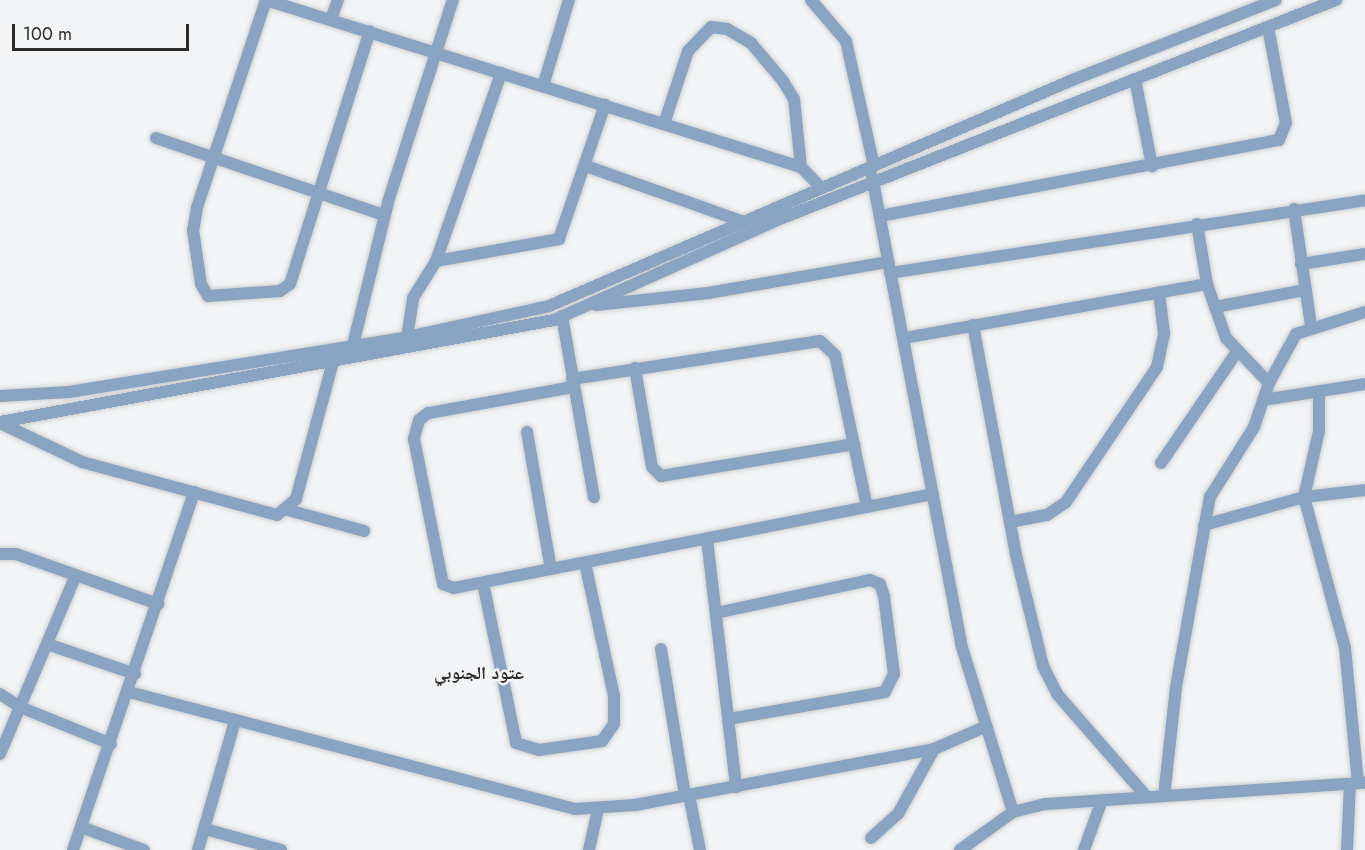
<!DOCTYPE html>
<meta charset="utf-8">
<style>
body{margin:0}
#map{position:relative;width:1365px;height:850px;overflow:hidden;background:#f3f4f5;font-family:Jost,"Noto Naskh Arabic",sans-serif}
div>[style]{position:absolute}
.roads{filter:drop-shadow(0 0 2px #cfd0d1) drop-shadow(0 0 2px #cfd0d1)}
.minor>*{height:12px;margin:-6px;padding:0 6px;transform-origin:6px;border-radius:6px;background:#89a3c2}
span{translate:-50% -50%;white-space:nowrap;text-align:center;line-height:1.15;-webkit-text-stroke:5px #f3f4f5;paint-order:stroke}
.neighbourhood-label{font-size:18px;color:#2b2b2c;font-weight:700}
.scale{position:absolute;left:12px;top:24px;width:177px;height:27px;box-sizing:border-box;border:3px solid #2b2b2c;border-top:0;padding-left:8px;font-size:18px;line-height:21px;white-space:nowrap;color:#2b2b2c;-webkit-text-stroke:4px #f3f4f5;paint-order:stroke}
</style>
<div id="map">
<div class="roads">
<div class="minor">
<div style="left:266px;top:0;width:219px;rotate:108.4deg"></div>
<div style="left:197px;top:208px;width:22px;rotate:100deg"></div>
<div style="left:193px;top:230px;width:55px;rotate:81.6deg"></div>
<div style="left:201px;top:284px;width:14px;rotate:60deg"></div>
<div style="left:208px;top:296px;width:72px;rotate:-4deg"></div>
<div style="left:280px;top:291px;width:12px;rotate:-35deg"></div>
<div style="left:290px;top:284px;width:265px;rotate:-72.5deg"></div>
<div style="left:266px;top:0;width:560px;rotate:17.34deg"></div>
<div style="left:811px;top:0;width:54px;rotate:49.5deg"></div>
<div style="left:846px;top:41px;width:128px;rotate:77.4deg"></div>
<div style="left:331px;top:19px;width:20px;rotate:-70deg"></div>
<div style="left:1135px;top:79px;width:89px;rotate:78.9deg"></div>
<div style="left:543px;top:86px;width:90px;rotate:-73.2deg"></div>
<div style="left:664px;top:124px;width:77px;rotate:-71.8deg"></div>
<div style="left:688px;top:51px;width:33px;rotate:-46deg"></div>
<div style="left:711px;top:27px;width:16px;rotate:7deg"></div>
<div style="left:727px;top:29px;width:28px;rotate:30deg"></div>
<div style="left:751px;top:43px;width:50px;rotate:49.9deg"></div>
<div style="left:783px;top:81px;width:21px;rotate:59deg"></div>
<div style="left:794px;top:99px;width:68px;rotate:84.1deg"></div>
<div style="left:801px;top:167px;width:29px;rotate:46deg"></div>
<div style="left:156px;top:138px;width:241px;rotate:18.7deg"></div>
<div style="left:586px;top:166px;width:168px;rotate:19.5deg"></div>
<div style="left:872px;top:176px;width:476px;rotate:79.2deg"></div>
<div style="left:961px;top:644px;width:176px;rotate:72.8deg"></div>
<div style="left:1294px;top:209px;width:117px;rotate:81.7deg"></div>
<div style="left:880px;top:216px;width:406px;rotate:-10.8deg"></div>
<div style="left:1279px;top:140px;width:18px;rotate:-68deg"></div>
<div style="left:1286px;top:123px;width:98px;rotate:-100.6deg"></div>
<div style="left:1197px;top:224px;width:61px;rotate:80.5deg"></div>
<div style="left:1207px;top:284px;width:57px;rotate:70.6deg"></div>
<div style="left:1226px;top:338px;width:62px;rotate:46.3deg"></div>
<div style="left:436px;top:261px;width:125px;rotate:-10.1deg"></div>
<div style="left:559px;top:239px;width:142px;rotate:-71.1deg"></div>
<div style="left:1301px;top:264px;width:65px;rotate:-8.9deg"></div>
<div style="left:890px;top:273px;width:481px;rotate:-8.7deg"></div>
<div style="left:596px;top:305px;width:113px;rotate:-6.1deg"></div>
<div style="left:708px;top:293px;width:183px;rotate:-9.8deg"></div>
<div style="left:1215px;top:307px;width:92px;rotate:-10.7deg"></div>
<div style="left:562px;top:316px;width:184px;rotate:80deg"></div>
<div style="left:973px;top:325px;width:234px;rotate:79.4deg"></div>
<div style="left:1016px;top:555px;width:114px;rotate:76.3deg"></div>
<div style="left:1043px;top:666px;width:31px;rotate:63deg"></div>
<div style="left:1057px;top:694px;width:137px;rotate:48.9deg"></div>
<div style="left:407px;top:337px;width:39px;rotate:-81deg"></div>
<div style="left:413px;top:298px;width:44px;rotate:-58.1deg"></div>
<div style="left:436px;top:261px;width:199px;rotate:-70.9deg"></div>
<div style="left:904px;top:338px;width:308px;rotate:-10.1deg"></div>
<div style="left:353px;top:345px;width:147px;rotate:-76.2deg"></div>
<div style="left:388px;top:202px;width:212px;rotate:-72.2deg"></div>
<div style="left:635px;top:368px;width:100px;rotate:80.3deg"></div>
<div style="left:652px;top:467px;width:13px;rotate:45deg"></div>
<div style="left:661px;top:476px;width:196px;rotate:-9.4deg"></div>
<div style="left:572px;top:379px;width:251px;rotate:-8.7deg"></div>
<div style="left:820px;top:341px;width:21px;rotate:43deg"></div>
<div style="left:835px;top:355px;width:155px;rotate:78.1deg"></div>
<div style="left:573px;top:387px;width:147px;rotate:169.8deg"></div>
<div style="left:428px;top:413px;width:11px;rotate:142deg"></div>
<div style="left:419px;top:420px;width:20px;rotate:105deg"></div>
<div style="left:414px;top:439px;width:148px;rotate:78.7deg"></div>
<div style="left:443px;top:584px;width:12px;rotate:20deg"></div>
<div style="left:454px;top:588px;width:488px;rotate:-11.1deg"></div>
<div style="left:1319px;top:391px;width:40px;rotate:90deg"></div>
<div style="left:1319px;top:431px;width:68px;rotate:102.8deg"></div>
<div style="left:1304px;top:497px;width:156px;rotate:74.8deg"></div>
<div style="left:1345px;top:648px;width:136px;rotate:84.5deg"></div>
<div style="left:0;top:396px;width:69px;rotate:-3.3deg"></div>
<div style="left:69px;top:392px;width:342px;rotate:-9.2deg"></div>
<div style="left:407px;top:337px;width:145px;rotate:-12.3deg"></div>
<div style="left:549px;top:306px;width:568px;rotate:-23.36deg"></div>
<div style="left:1070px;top:81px;width:221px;rotate:-21.5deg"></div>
<div style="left:1263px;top:400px;width:103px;rotate:-8.9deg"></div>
<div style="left:0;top:422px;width:563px;rotate:-10.43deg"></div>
<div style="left:554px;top:320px;width:248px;rotate:-24.1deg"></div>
<div style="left:780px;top:219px;width:598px;rotate:-21.5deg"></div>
<div style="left:0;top:423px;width:91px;rotate:25.4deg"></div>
<div style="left:82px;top:462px;width:202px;rotate:15.2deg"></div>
<div style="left:277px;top:515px;width:25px;rotate:-40deg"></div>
<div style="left:296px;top:499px;width:142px;rotate:-74.9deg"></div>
<div style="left:527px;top:432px;width:139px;rotate:80.1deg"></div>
<div style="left:1161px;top:463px;width:133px;rotate:-55.7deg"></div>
<div style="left:288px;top:510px;width:79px;rotate:15.4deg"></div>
<div style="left:1010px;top:522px;width:38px;rotate:-11deg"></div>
<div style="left:1047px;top:515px;width:23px;rotate:-34deg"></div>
<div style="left:1066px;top:502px;width:163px;rotate:-56deg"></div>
<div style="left:1157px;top:367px;width:34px;rotate:-78deg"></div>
<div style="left:1164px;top:334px;width:42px;rotate:-96.8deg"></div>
<div style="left:1204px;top:525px;width:104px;rotate:-15.6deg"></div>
<div style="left:1304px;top:497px;width:61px;rotate:-6.5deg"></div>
<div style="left:707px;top:539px;width:250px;rotate:83.3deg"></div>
<div style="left:0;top:554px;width:16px"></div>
<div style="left:16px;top:554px;width:151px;rotate:19.4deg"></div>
<div style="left:483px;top:583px;width:163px;rotate:78.3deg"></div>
<div style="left:516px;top:743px;width:24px;rotate:17deg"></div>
<div style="left:539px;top:750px;width:64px;rotate:-8.1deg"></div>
<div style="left:602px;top:741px;width:21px;rotate:-55deg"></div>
<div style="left:614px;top:724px;width:28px;rotate:-90deg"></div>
<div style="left:614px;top:696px;width:136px;rotate:-102.3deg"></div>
<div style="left:716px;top:613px;width:157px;rotate:-12.1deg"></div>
<div style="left:870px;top:580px;width:11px;rotate:22deg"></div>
<div style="left:880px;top:584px;width:13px;rotate:72deg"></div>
<div style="left:884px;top:596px;width:79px;rotate:82.7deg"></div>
<div style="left:894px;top:674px;width:20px;rotate:117deg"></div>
<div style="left:885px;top:692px;width:158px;rotate:170.2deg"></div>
<div style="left:47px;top:644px;width:93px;rotate:18.8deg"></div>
<div style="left:661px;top:649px;width:149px;rotate:80.7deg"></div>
<div style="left:129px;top:692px;width:461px;rotate:14.7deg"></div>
<div style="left:575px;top:809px;width:60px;rotate:-3.8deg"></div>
<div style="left:635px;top:805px;width:304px;rotate:-10.6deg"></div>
<div style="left:934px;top:749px;width:55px;rotate:-23.7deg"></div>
<div style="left:0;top:694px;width:24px;rotate:33deg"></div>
<div style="left:20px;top:707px;width:98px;rotate:22.1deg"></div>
<div style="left:0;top:754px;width:194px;rotate:-67deg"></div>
<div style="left:689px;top:795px;width:56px;rotate:78.7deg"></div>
<div style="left:1164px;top:796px;width:110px;rotate:-83.7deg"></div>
<div style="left:1176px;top:687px;width:193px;rotate:-79.9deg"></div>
<div style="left:1210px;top:497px;width:83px;rotate:-57.8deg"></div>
<div style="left:1254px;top:427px;width:46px;rotate:-71.2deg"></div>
<div style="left:1269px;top:383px;width:56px;rotate:-61.1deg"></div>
<div style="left:1296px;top:334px;width:72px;rotate:-17.7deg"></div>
<div style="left:81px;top:827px;width:67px;rotate:20.1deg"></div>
<div style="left:205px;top:829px;width:79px;rotate:15.4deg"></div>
<div style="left:871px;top:838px;width:36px;rotate:-42deg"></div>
<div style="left:898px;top:814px;width:74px;rotate:-61deg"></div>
<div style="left:73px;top:850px;width:378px;rotate:-71.3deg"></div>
<div style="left:198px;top:850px;width:134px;rotate:-74deg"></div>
<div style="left:589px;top:850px;width:42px;rotate:-77.6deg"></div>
<div style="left:960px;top:850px;width:65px;rotate:-35.6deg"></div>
<div style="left:1013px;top:812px;width:33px;rotate:-14deg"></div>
<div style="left:1045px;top:804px;width:321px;rotate:-3.8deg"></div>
<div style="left:1084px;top:850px;width:53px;rotate:-70.2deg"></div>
<div style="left:1347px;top:850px;width:66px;rotate:-87.4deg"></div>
</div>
</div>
<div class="neighbourhood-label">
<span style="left:479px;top:673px">عتود الجنوبي</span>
</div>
<div class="scale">100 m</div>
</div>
